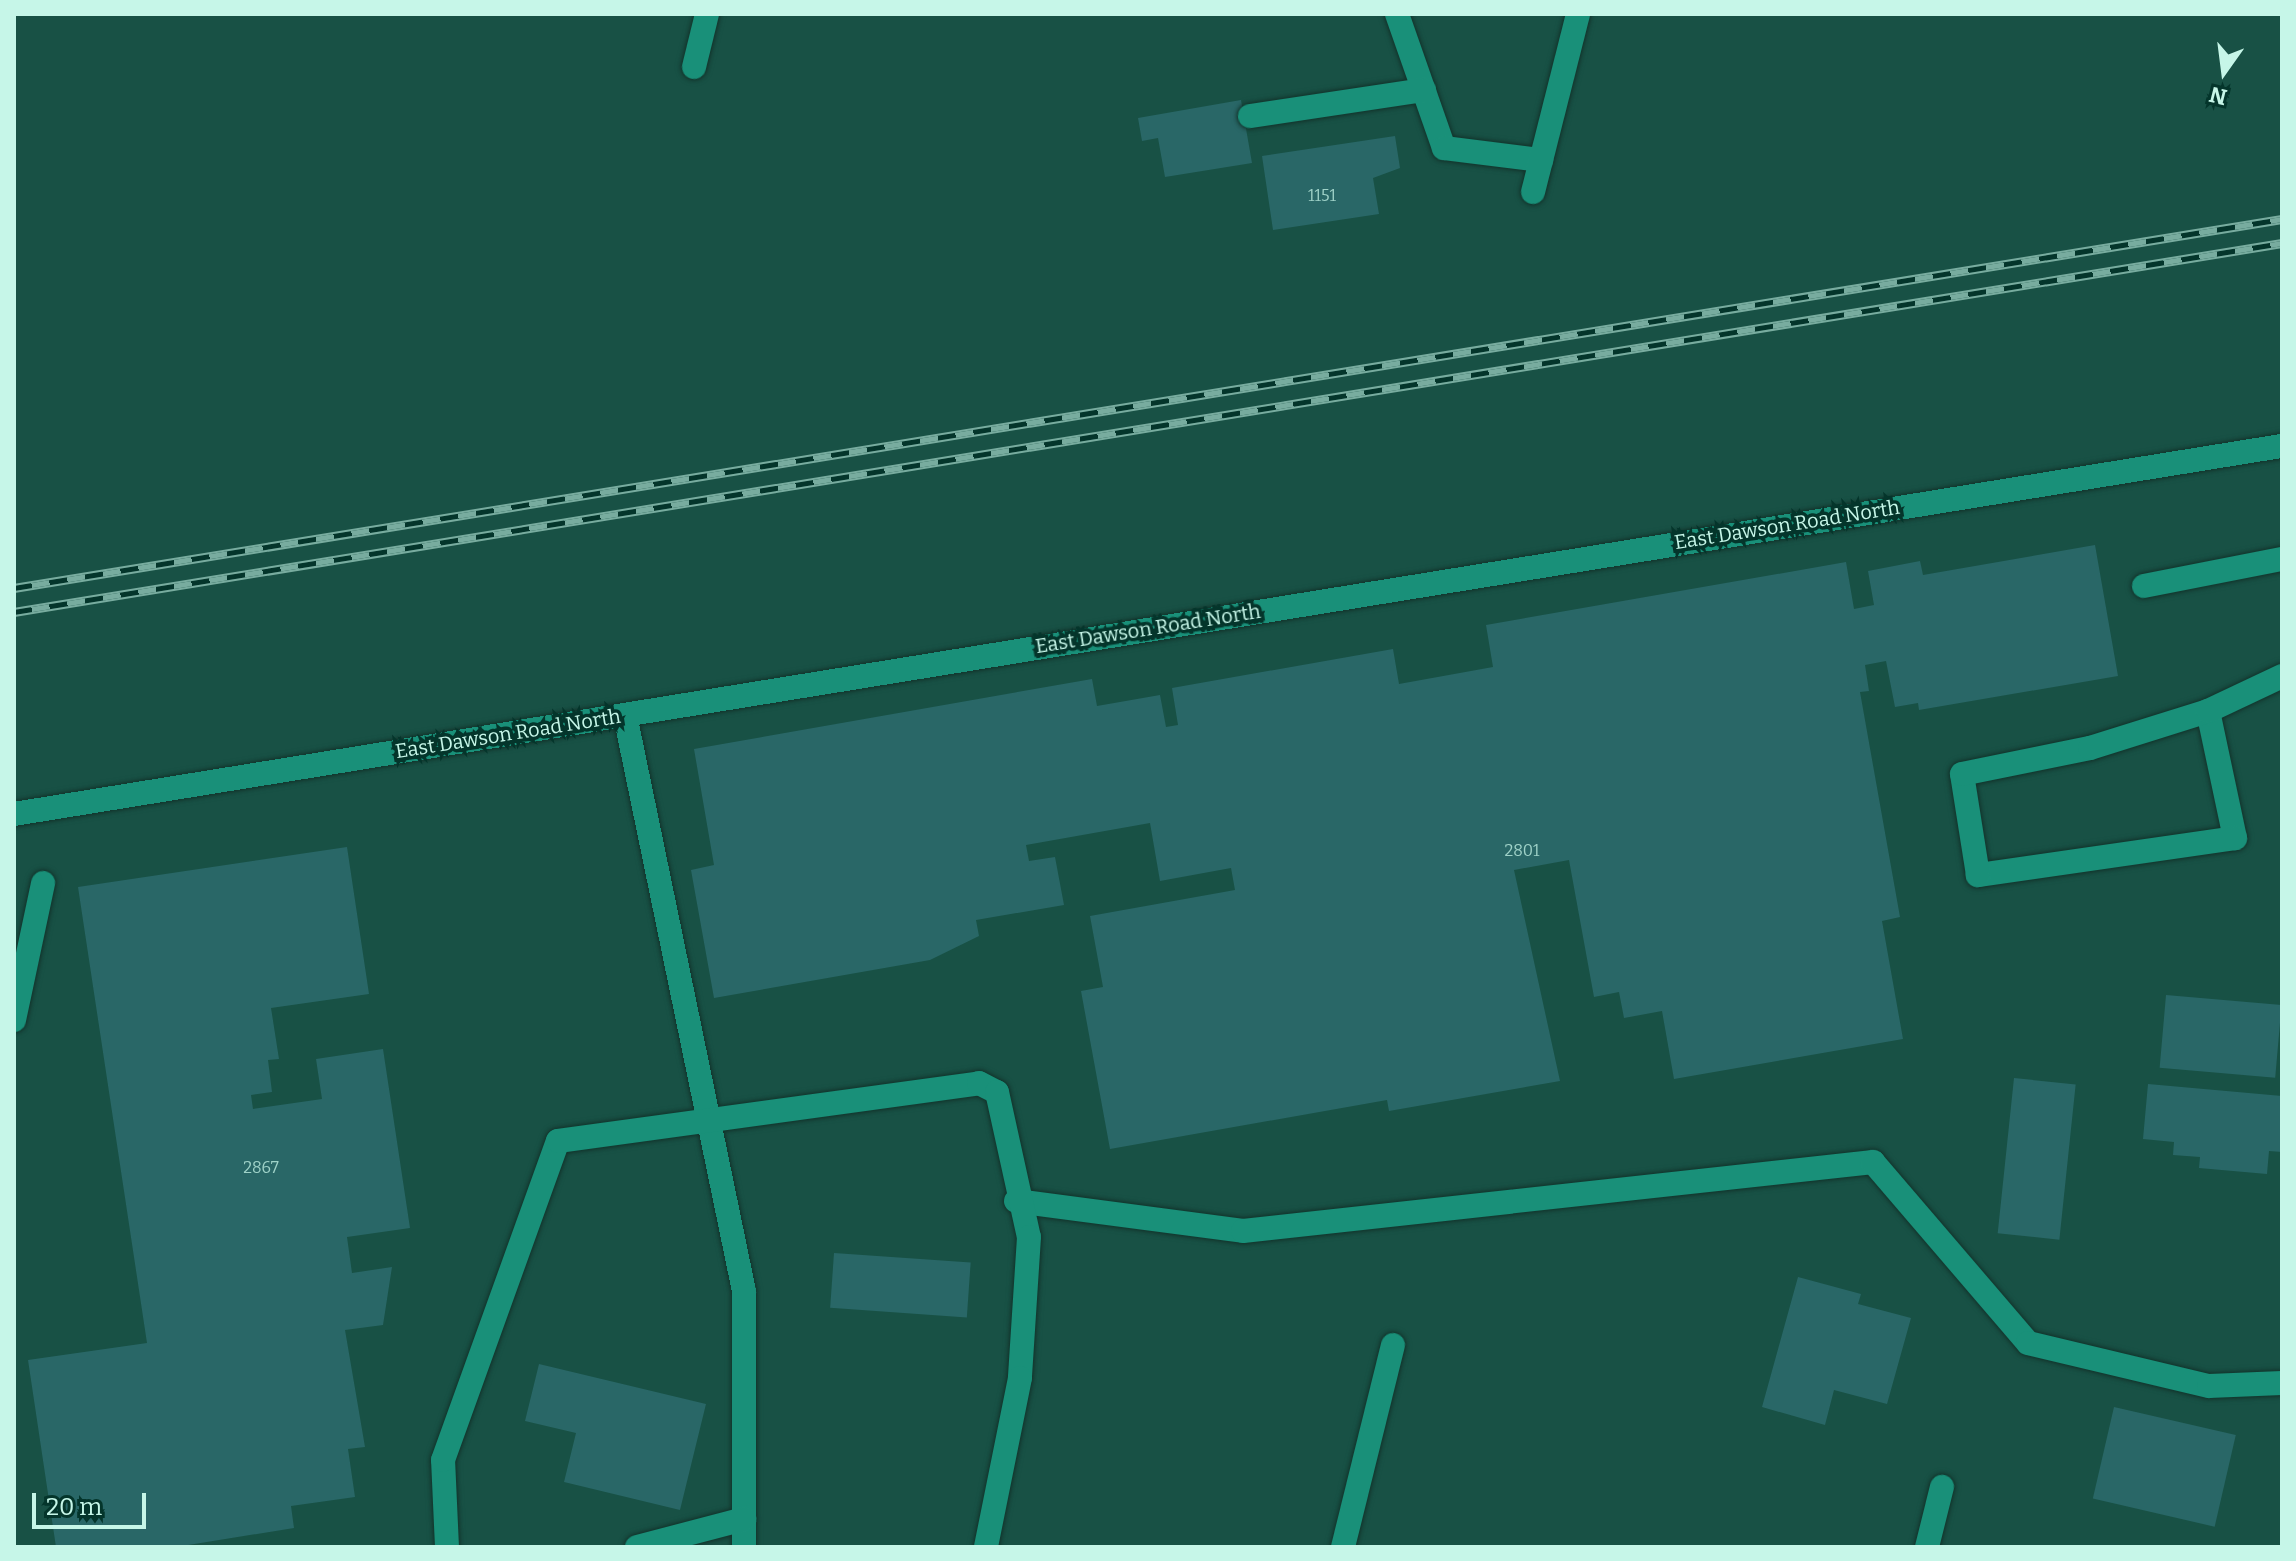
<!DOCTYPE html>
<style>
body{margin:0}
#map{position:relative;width:2296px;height:1561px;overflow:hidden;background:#185145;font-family:Bitter,serif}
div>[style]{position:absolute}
.building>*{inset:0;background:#296767;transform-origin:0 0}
.roads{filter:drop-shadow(0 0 2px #12332b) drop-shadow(0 0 2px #12332b)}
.minor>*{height:24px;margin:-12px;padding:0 12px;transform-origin:12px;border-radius:12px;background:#199079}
.rail>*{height:9px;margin-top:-4.5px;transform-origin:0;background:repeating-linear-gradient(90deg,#04352b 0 18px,#78ac9f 0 36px);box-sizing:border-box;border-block:2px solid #78ac9f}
span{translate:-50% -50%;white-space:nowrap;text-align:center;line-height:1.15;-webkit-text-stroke:7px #04352b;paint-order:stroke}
.number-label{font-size:16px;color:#9fd2c8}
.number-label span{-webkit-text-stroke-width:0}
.street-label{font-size:20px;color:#c6f6e8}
.frame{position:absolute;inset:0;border:16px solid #c6f6e8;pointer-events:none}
.north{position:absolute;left:2184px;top:32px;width:80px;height:80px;-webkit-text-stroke:6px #04352b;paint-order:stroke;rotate:194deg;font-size:22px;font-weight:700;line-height:32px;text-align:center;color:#c6f6e8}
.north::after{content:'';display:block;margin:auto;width:28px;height:36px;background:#c6f6e8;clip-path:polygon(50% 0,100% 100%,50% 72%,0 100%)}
.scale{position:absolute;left:32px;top:1493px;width:114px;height:36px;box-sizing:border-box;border:4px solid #c6f6e8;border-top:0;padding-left:10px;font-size:24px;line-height:28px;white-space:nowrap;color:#c6f6e8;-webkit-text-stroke:6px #04352b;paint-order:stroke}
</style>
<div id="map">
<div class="building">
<div style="clip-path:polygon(1241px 100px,1252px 163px,1165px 177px,1158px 138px,1142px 141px,1138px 118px)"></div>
<div style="clip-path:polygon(1395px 136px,1400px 168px,1373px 178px,1379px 214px,1273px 230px,1262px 156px)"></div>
<div style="clip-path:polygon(2095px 545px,2118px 676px,1919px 710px,1918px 703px,1895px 707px,1886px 661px,1865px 665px,1869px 691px,1860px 692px,1900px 917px,1882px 921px,1903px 1039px,1674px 1079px,1662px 1011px,1624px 1018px,1619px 992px,1594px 997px,1569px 860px,1514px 870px,1560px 1081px,1389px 1111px,1387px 1100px,1110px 1149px,1081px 991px,1103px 987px,1090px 916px,1235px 890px,1231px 868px,1160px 881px,1150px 823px,1026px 845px,1029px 861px,1055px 857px,1064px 905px,976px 920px,979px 936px,930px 960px,714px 998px,691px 870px,714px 865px,694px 749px,1092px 679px,1097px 706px,1160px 695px,1166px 727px,1178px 725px,1172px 688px,1393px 649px,1399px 684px,1493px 667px,1486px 625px,1846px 562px,1854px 609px,1874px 605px,1868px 571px,1920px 561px,1923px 575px)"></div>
<div style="clip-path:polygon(347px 847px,369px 994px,271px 1008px,279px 1059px,268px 1060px,272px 1092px,251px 1095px,253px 1109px,322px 1099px,316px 1059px,383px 1049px,410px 1228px,347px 1237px,352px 1273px,392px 1267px,383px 1325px,345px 1330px,365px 1447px,348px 1449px,355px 1497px,291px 1506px,294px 1528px,176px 1547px,56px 1547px,28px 1360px,147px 1343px,78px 887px)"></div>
<div style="left:2166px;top:995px;width:116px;height:73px;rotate:5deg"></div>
<div style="left:2014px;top:1078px;width:62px;height:156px;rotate:6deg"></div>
<div style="clip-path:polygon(2148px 1084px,2282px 1096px,2282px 1152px,2269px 1151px,2267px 1174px,2199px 1168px,2200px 1157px,2173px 1155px,2174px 1142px,2143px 1139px)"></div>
<div style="left:834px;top:1253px;width:137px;height:55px;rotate:4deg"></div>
<div style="clip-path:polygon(1798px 1277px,1861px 1294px,1858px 1304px,1911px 1318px,1887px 1404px,1834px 1390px,1825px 1425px,1762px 1407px)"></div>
<div style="clip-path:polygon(539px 1364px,706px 1404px,680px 1510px,564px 1482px,576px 1433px,525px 1421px)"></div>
<div style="left:2114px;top:1407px;width:125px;height:94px;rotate:13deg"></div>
</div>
<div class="roads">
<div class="minor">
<div style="left:1397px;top:14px;width:142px;rotate:70.7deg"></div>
<div style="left:1444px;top:148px;width:98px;rotate:7.1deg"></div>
<div style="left:694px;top:67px;width:55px;rotate:-76.2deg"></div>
<div style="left:1250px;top:116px;width:176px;rotate:-8.5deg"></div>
<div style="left:1533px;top:192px;width:184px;rotate:-75.8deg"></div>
<div style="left:2144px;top:586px;width:141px;rotate:-11.1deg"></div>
<div style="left:2208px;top:711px;width:130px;rotate:78deg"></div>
<div style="left:2235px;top:838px;width:260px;rotate:171.8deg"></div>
<div style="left:1978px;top:875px;width:102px;rotate:-99deg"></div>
<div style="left:1962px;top:774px;width:131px;rotate:-11.5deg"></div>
<div style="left:2090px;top:748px;width:124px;rotate:-17.4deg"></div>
<div style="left:2208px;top:711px;width:82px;rotate:-25.3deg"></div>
<div style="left:625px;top:715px;width:588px;rotate:78.33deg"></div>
<div style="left:744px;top:1291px;width:256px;rotate:90deg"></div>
<div style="left:14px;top:814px;width:2298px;rotate:-9.22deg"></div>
<div style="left:14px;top:1020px;width:140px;rotate:-78deg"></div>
<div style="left:1016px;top:1201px;width:229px;rotate:7.5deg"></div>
<div style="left:1243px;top:1231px;width:634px;rotate:-6.25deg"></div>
<div style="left:1873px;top:1162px;width:238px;rotate:49.4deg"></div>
<div style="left:2028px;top:1343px;width:186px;rotate:13.4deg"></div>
<div style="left:2209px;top:1386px;width:73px;rotate:-2.4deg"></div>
<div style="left:447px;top:1547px;width:87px;rotate:-92.6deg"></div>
<div style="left:443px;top:1460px;width:339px;rotate:-70.2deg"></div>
<div style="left:558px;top:1141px;width:425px;rotate:-7.8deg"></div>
<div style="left:979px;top:1083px;width:20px;rotate:27deg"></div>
<div style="left:997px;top:1092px;width:148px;rotate:77.6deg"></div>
<div style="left:1029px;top:1237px;width:141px;rotate:93.7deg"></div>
<div style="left:1020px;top:1378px;width:172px;rotate:101.4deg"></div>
<div style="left:637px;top:1547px;width:111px;rotate:-14.7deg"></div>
<div style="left:1343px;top:1547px;width:208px;rotate:-76.1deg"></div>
<div style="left:1927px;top:1547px;width:62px;rotate:-76deg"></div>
</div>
</div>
<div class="rail">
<div style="left:14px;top:588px;width:2298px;rotate:-9.24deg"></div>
<div style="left:14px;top:612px;width:2298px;rotate:-9.24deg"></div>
</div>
<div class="number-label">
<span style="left:1322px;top:196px">1151</span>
<span style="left:1522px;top:851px">2801</span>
<span style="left:261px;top:1168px">2867</span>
</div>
<div class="street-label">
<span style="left:1787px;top:525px;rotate:-9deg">East Dawson Road North</span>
<span style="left:1148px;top:629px;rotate:-9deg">East Dawson Road North</span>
<span style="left:508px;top:734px;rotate:-9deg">East Dawson Road North</span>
</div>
<div class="frame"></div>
<div class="north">N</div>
<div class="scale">20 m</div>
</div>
